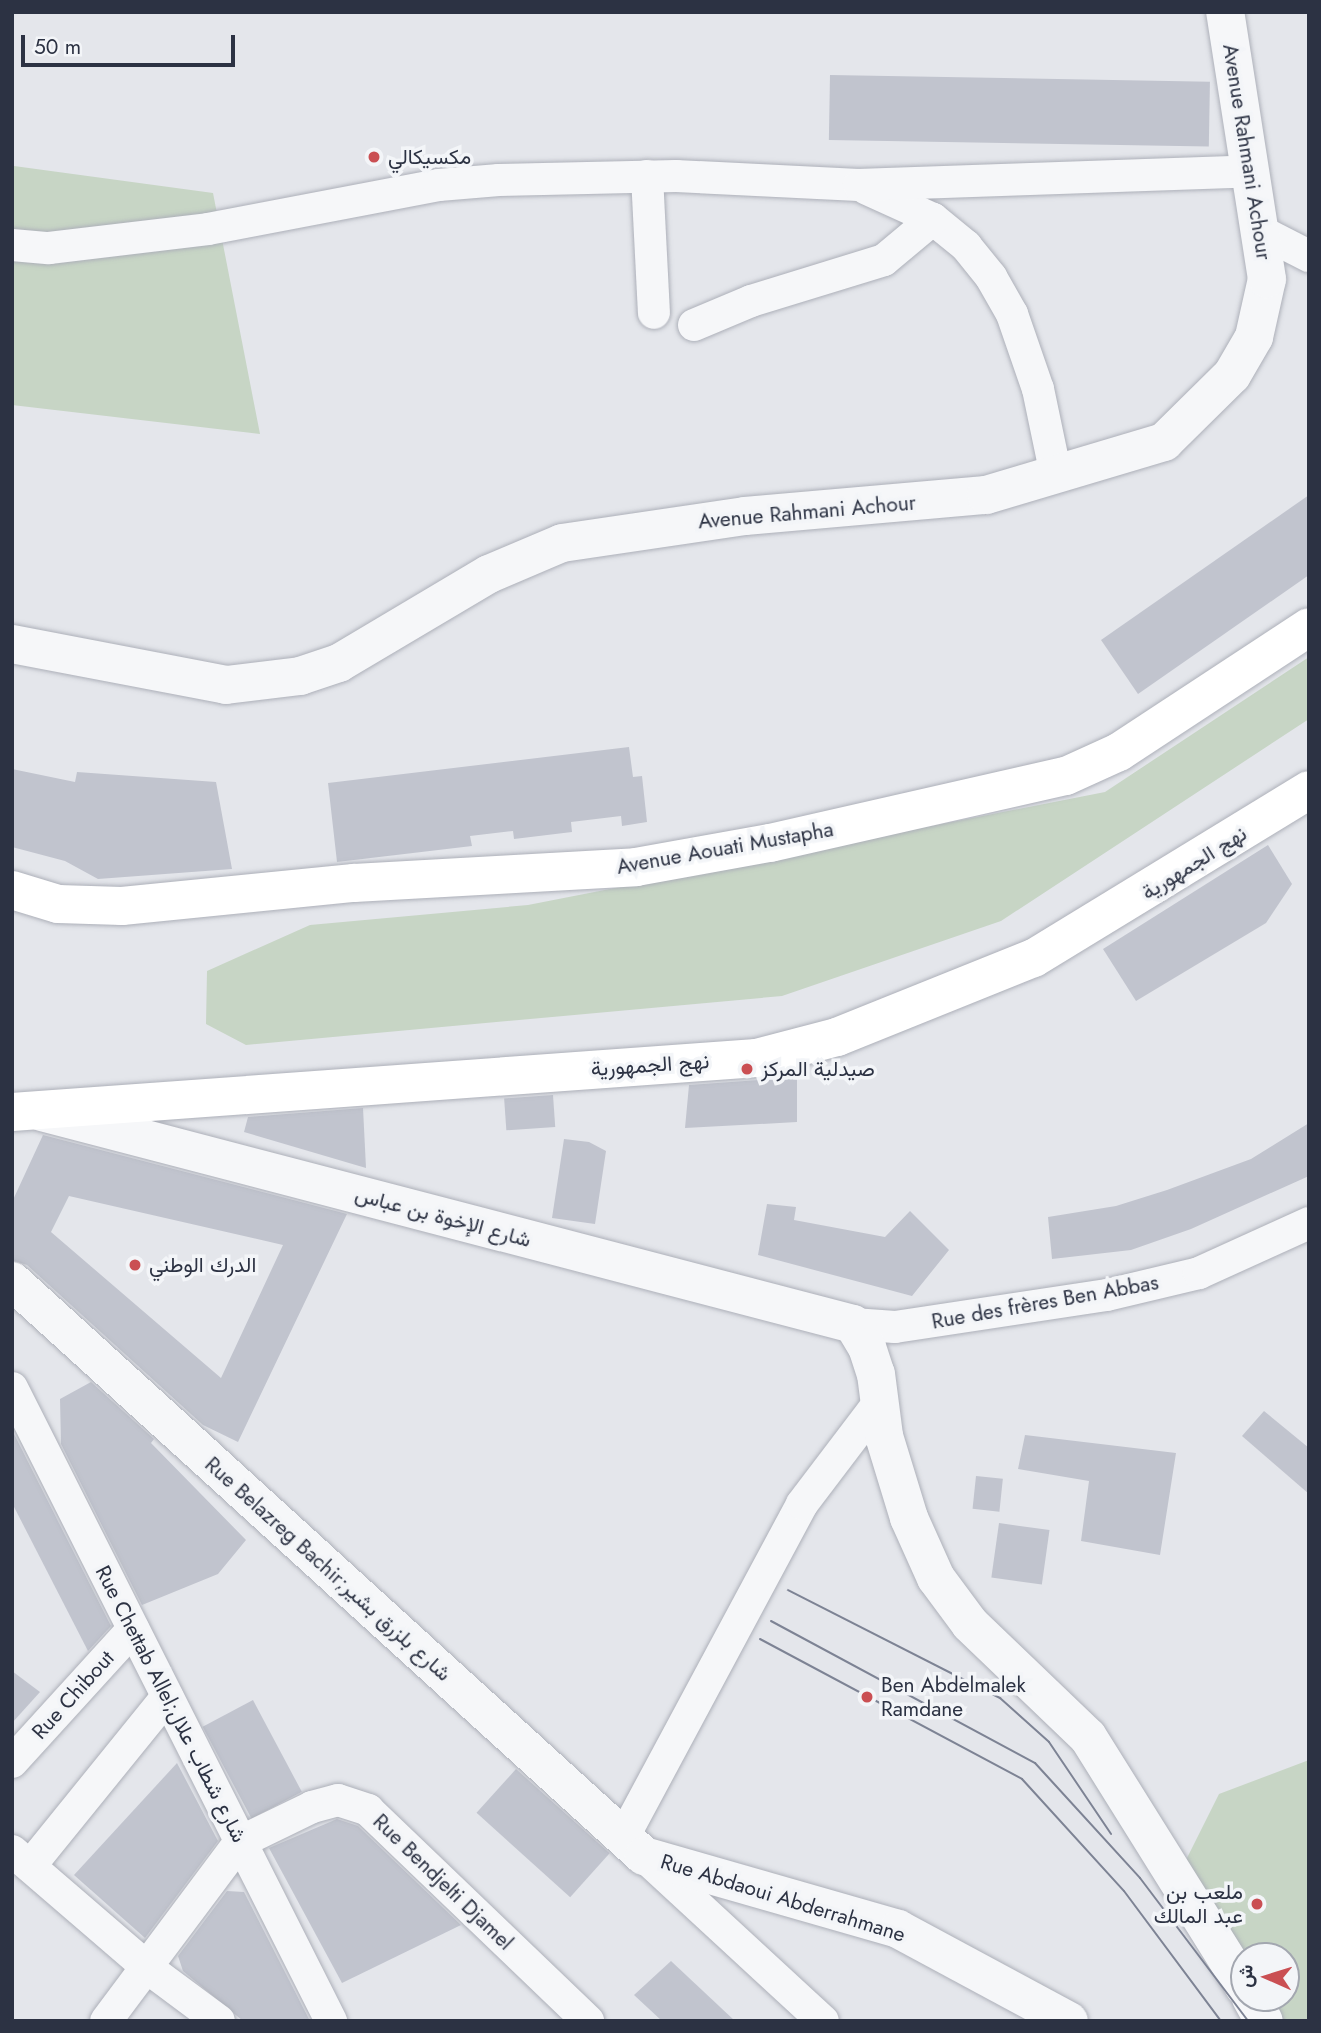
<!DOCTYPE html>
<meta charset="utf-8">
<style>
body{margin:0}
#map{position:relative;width:1321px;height:2033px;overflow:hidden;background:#e4e6eb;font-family:Jost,Vazirmatn,sans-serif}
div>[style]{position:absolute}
.green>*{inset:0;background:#c7d5c5}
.building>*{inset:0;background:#c1c4ce;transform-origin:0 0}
.roads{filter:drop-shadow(0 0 2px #adb0b9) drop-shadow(0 0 2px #adb0b9)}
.minor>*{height:32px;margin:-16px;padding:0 16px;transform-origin:16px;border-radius:16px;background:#f6f7f9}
.tertiary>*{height:38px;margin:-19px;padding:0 19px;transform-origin:19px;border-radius:19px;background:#f6f7f9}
.secondary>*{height:38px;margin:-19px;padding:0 19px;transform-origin:19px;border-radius:19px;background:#fff}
.tram>*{height:2px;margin:-1px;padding:0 1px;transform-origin:1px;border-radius:1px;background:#7d8394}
.dots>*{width:19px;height:19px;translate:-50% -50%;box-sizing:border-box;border:4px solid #f3f5f8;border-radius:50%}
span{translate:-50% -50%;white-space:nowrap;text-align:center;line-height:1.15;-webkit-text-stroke:7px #f3f5f8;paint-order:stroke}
.street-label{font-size:21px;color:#2c3243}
.poi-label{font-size:21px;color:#2c3243}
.left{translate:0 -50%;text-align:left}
.right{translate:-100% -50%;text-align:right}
.frame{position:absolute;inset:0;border:14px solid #2c3243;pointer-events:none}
.north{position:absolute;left:1230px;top:1942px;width:70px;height:70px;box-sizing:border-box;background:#f3f5f8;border:2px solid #a3a7b0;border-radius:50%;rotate:273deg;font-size:19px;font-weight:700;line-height:28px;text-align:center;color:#2c3243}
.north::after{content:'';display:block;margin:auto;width:24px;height:32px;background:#ca4f53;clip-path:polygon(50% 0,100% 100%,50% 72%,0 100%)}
.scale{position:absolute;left:21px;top:35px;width:214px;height:32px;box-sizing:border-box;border:4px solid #2c3243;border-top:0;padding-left:9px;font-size:21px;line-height:24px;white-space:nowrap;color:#2c3243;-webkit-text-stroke:5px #f3f5f8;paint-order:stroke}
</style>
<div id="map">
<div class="green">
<div style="clip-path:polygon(12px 162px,14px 166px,213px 193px,260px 434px,12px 405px)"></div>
<div style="clip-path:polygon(1309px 657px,1309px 719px,1001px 921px,782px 996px,246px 1045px,206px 1024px,207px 971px,310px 925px,528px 905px,1105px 792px)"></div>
<div style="clip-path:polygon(1309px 1760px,1309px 2021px,1283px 2021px,1267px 1998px,1286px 1998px,1286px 1956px,1244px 1956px,1183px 1866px,1219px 1794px)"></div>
</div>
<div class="building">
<div style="left:830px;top:75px;width:380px;height:65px;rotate:1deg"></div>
<div style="clip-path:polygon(1309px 495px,1309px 575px,1138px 694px,1101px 640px)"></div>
<div style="clip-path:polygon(629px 747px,633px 777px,642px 776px,647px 822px,622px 826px,621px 816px,571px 822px,572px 832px,514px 839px,513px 831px,470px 836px,472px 846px,337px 862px,328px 783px)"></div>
<div style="clip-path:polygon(12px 769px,75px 782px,77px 772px,216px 782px,232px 869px,98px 879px,65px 861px,12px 847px)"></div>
<div style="clip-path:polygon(1268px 845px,1292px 884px,1266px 923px,1136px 1001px,1103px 949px)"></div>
<div style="clip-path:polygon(797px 1070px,797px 1122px,685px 1128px,689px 1085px,759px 1080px)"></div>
<div style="left:553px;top:1095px;width:32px;height:49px;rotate:86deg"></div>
<div style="clip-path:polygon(363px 1108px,366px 1168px,244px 1132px,248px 1117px)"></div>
<div style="clip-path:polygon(1309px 1123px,1309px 1176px,1191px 1229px,1131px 1250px,1052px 1259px,1048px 1217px,1116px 1206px,1167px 1190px,1251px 1159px)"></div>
<div style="clip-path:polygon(evenodd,43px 1135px,347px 1214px,238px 1442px,203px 1425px,27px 1265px,12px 1260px,12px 1202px,43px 1135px,69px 1196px,283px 1245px,221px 1378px,51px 1232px,69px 1196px)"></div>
<div style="clip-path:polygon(564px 1139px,589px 1142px,606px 1151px,595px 1224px,552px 1218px)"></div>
<div style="clip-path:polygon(767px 1204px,796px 1207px,794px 1220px,885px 1237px,910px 1211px,949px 1250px,912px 1296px,758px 1255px)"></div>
<div style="clip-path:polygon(91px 1382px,154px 1439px,151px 1443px,246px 1540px,218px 1574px,142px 1605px,61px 1444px,60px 1399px)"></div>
<div style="clip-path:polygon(1264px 1411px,1309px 1448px,1309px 1494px,1242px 1436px)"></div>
<div style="clip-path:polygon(12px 1430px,111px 1626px,88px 1651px,12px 1503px)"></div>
<div style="clip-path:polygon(1025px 1435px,1176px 1453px,1160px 1555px,1081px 1541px,1089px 1481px,1018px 1469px)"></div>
<div style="left:976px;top:1476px;width:27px;height:33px;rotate:6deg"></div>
<div style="left:999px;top:1523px;width:51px;height:55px;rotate:8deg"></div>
<div style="clip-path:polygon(12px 1671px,40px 1692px,12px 1723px)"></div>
<div style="left:253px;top:1700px;width:104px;height:57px;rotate:62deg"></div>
<div style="clip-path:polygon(177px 1763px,218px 1841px,145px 1938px,74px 1875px)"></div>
<div style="left:516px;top:1769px;width:126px;height:59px;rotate:42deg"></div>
<div style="clip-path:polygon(337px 1819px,358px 1826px,461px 1925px,342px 1983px,269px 1848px)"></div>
<div style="clip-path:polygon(227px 1891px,244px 1892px,310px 2021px,243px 2021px,183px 1971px,178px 1956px)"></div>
<div style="clip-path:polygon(671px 1961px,735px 2021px,662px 2021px,634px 1995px)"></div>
</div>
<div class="roads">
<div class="minor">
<div style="left:647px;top:176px;width:137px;rotate:87.1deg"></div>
<div style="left:867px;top:189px;width:72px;rotate:24.4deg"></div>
<div style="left:933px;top:219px;width:43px;rotate:39.3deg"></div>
<div style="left:966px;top:246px;width:40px;rotate:51deg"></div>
<div style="left:991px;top:277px;width:43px;rotate:60.4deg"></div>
<div style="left:1012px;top:314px;width:79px;rotate:70.9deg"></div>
<div style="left:1038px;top:389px;width:88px;rotate:78.2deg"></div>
<div style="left:1262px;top:232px;width:53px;rotate:27.1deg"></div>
<div style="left:12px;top:245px;width:37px;rotate:5deg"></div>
<div style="left:49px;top:248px;width:160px;rotate:-6.8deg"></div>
<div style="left:208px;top:229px;width:235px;rotate:-10.8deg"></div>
<div style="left:439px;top:185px;width:60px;rotate:-4.8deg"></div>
<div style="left:499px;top:180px;width:177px;rotate:-1.3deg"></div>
<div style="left:676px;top:176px;width:183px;rotate:2.8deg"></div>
<div style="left:859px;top:185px;width:393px;rotate:-2deg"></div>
<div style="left:694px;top:325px;width:62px;rotate:-22.8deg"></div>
<div style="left:751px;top:301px;width:139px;rotate:-17.1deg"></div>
<div style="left:884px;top:260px;width:64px;rotate:-39.9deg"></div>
<div style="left:853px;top:1324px;width:42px;rotate:4.1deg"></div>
<div style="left:895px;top:1327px;width:214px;rotate:-8.6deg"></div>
<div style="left:1107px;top:1295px;width:95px;rotate:-13.4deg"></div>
<div style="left:1199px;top:1273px;width:121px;rotate:-24.4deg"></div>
<div style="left:12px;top:1388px;width:709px;rotate:63.25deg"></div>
<div style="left:12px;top:1762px;width:180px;rotate:-47.7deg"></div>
<div style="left:623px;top:1838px;width:379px;rotate:-61.8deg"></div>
<div style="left:802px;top:1504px;width:126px;rotate:-52.8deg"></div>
<div style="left:12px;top:1851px;width:181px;rotate:40.7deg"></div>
<div style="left:149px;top:1969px;width:87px;rotate:36.6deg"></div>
<div style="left:645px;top:1857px;width:242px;rotate:42.7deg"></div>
<div style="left:30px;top:1866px;width:218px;rotate:-51deg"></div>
<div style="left:106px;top:2021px;width:224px;rotate:-53.2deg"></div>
<div style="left:240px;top:1842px;width:80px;rotate:-25.9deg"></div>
<div style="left:312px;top:1807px;width:27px;rotate:-15deg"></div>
<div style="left:338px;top:1800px;width:32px;rotate:18deg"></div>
<div style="left:368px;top:1810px;width:305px;rotate:43.8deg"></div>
</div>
<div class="tertiary">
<div style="left:12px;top:644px;width:218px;rotate:10.8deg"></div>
<div style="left:226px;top:685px;width:75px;rotate:-6.9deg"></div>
<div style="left:300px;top:676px;width:41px;rotate:-18.4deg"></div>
<div style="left:339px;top:663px;width:174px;rotate:-30.7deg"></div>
<div style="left:489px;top:574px;width:79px;rotate:-23deg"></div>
<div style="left:562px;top:543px;width:185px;rotate:-8.4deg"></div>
<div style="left:745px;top:516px;width:242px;rotate:-5deg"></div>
<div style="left:986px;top:495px;width:186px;rotate:-16.6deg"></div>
<div style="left:1164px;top:442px;width:95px;rotate:-44.6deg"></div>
<div style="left:1232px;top:375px;width:44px;rotate:-59.9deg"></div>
<div style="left:1254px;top:337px;width:59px;rotate:-77.4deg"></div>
<div style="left:1267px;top:279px;width:270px;rotate:-98.9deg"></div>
<div style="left:42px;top:1112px;width:838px;rotate:14.65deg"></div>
<div style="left:853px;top:1324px;width:27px;rotate:59deg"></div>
<div style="left:867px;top:1347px;width:28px;rotate:72deg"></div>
<div style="left:876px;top:1374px;width:63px;rotate:82.6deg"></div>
<div style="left:884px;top:1436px;width:86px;rotate:73deg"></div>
<div style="left:909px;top:1518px;width:66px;rotate:65.8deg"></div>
<div style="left:936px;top:1578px;width:57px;rotate:53.5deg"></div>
<div style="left:970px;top:1624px;width:163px;rotate:43.8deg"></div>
<div style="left:1088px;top:1737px;width:295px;rotate:58deg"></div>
<div style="left:12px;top:1281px;width:854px;rotate:42.3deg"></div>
<div style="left:644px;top:1856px;width:264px;rotate:16deg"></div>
<div style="left:898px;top:1929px;width:194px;rotate:28.3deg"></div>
<div style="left:1251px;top:1998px;width:26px;rotate:61deg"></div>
</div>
<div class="secondary">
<div style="left:12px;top:890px;width:48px;rotate:16.9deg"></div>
<div style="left:58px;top:904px;width:64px;rotate:1.8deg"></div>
<div style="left:122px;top:906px;width:233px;rotate:-5.7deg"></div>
<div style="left:354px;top:883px;width:282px;rotate:-3.2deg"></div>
<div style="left:636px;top:867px;width:136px;rotate:-10.2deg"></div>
<div style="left:770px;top:843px;width:303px;rotate:-12.8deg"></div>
<div style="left:1066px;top:776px;width:58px;rotate:-24.4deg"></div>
<div style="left:1119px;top:752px;width:227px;rotate:-33.3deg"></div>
<div style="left:12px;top:1112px;width:747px;rotate:-4.15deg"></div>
<div style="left:757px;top:1058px;width:83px;rotate:-14.7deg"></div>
<div style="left:837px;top:1037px;width:212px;rotate:-21.9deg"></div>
<div style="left:1034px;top:958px;width:322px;rotate:-31.4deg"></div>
</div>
</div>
<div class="tram">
<div style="left:788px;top:1590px;width:238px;rotate:27deg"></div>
<div style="left:1000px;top:1698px;width:66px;rotate:41.9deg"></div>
<div style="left:1049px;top:1742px;width:111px;rotate:56deg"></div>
<div style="left:771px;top:1621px;width:300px;rotate:28.3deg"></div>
<div style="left:1035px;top:1763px;width:156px;rotate:47.6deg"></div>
<div style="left:1140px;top:1878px;width:179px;rotate:52.9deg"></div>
<div style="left:760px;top:1639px;width:297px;rotate:28.1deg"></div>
<div style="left:1022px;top:1779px;width:151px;rotate:47.7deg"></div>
<div style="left:1124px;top:1891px;width:162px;rotate:53.3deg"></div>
</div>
<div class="dots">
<div style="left:374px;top:157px;background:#ca4f53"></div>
<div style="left:747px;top:1069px;background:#ca4f53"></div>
<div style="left:135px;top:1265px;background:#ca4f53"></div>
<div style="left:867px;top:1697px;background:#ca4f53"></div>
<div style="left:1257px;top:1904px;background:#ca4f53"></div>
</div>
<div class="street-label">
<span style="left:1247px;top:152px;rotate:81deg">Avenue Rahmani Achour</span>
<span style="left:807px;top:512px;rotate:-5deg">Avenue Rahmani Achour</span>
<span style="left:725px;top:848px;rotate:-10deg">Avenue Aouati Mustapha</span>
<span style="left:1194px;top:863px;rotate:-32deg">نهج الجمهورية</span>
<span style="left:650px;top:1065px;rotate:-4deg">نهج الجمهورية</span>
<span style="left:443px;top:1217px;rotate:15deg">شارع الإخوة بن عباس</span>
<span style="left:1045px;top:1302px;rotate:-10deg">Rue des frères Ben Abbas</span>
<span style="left:328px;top:1569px;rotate:42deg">Rue Belazreg Bachir;شارع بلزرق بشير</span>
<span style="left:73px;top:1695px;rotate:-48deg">Rue Chibout</span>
<span style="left:171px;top:1704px;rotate:63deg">Rue Chettab Allel;شارع شطاب علال</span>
<span style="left:443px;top:1882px;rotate:44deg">Rue Bendjelti Djamel</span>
<span style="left:783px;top:1898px;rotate:17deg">Rue Abdaoui Abderrahmane</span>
</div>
<div class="poi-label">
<span class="left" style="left:388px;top:157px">مكسيكالي</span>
<span class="left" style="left:761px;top:1069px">صيدلية المركز</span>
<span class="left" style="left:149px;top:1265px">الدرك الوطني</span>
<span class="left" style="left:881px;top:1697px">Ben Abdelmalek<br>Ramdane</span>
<span class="right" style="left:1243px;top:1904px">ملعب بن<br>عبد المالك</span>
</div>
<div class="frame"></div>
<div class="north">ش</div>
<div class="scale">50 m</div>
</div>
